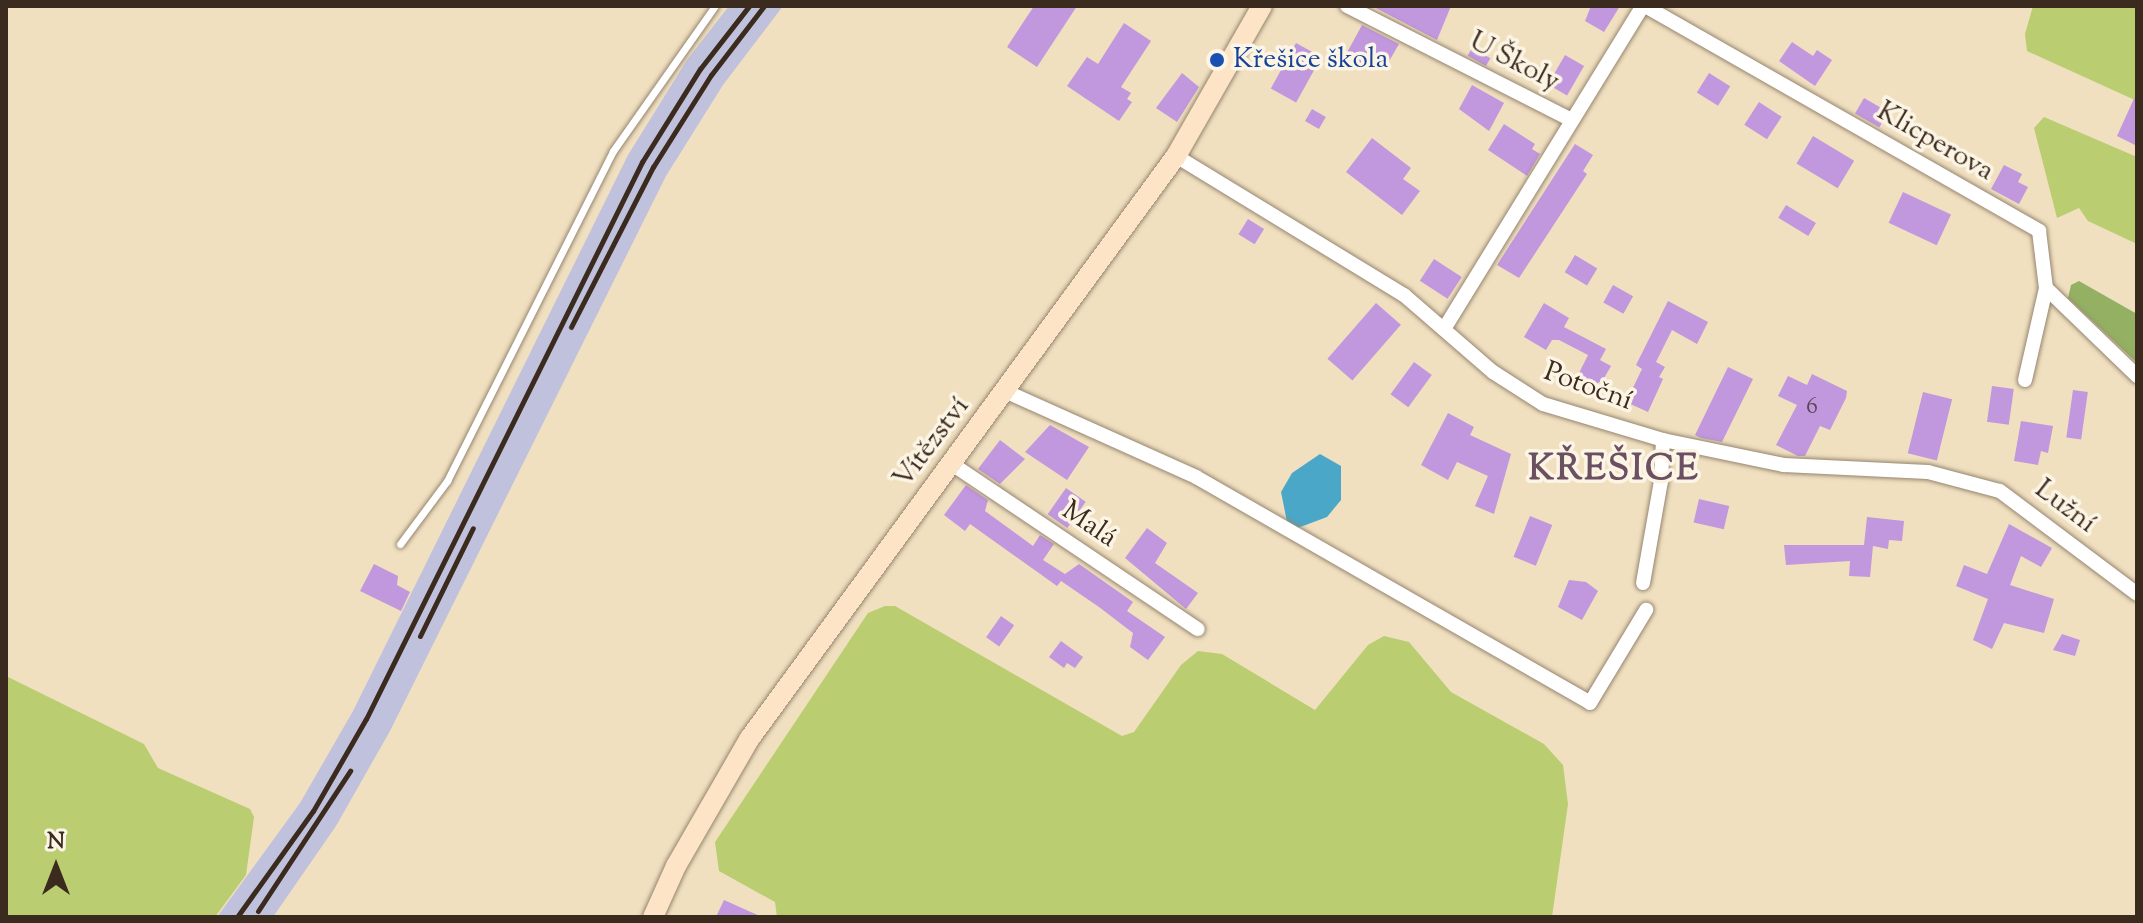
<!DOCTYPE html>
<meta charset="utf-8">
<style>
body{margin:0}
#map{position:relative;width:2143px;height:923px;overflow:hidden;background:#f0e0c0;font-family:"Sorts Mill Goudy",serif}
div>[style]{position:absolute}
.industrial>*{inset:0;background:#c0c2dd}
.green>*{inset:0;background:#bacd71}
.forest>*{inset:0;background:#93b063}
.water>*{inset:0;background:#4aa7c8}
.building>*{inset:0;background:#c197de;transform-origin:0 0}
.roads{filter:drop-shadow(0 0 2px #96856f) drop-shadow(0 0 2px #96856f)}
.lane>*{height:7px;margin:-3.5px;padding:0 3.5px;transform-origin:3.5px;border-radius:3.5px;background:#fff}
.street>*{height:14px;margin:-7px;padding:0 7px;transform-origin:7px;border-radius:7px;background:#fff}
.secondary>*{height:20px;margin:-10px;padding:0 10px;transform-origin:10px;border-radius:10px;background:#fee4c6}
.rail>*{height:5px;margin:-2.5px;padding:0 2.5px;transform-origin:2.5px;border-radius:2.5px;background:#3b2a1e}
.dots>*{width:22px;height:22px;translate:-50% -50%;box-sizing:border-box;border:4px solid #fcf5e5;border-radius:50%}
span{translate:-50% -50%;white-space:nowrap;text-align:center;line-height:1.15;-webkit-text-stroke:7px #fcf5e5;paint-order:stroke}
.number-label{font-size:24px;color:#5c454e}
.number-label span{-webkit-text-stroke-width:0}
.transit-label{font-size:28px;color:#164399}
.left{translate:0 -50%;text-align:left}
.street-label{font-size:28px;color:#3b2a1e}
.district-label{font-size:36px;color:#6a5061;font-weight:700;letter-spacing:2px}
.frame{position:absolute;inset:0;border:8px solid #3b2a1e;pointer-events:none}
.north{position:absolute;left:16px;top:827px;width:80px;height:80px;-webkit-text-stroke:6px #fcf5e5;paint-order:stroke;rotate:0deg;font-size:22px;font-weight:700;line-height:32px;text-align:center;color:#3b2a1e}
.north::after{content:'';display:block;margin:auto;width:28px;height:36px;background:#3b2a1e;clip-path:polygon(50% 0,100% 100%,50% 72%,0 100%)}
</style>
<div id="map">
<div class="industrial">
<div style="clip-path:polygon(729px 6px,783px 6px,723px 85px,666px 176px,390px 731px,336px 826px,273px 917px,217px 917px,300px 803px,353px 711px,628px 155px,687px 60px)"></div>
</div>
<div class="green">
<div style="clip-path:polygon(2033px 6px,2137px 6px,2137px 101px,2027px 51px,2025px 34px)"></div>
<div style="clip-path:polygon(2044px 117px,2137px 157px,2137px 244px,2088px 221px,2079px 208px,2057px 218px,2034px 128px)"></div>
<div style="clip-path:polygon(885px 606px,895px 606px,1122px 736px,1134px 732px,1181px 665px,1198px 651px,1222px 654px,1315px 710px,1368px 645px,1384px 636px,1409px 642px,1451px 692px,1544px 744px,1563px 765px,1568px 804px,1552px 917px,777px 917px,775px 902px,719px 871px,715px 842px,868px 613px)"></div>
<div style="clip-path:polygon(6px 676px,144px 744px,158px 768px,250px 809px,254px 817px,246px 875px,215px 917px,6px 917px)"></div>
</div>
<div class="forest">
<div style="clip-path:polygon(2079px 281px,2137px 314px,2137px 363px,2068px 298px,2071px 285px)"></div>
</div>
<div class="water">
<div style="clip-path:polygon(1320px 454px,1341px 466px,1341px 500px,1327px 517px,1295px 529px,1287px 522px,1281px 492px,1292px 473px)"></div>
</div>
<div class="building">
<div style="clip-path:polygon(1034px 6px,1077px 6px,1037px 67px,1007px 47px)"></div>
<div style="clip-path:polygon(1372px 6px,1451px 6px,1437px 40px)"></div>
<div style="clip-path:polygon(1591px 6px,1620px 6px,1604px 32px,1585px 21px)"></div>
<div style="clip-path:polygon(1124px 23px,1151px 41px,1121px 87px,1131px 93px,1127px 99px,1132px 102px,1119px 121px,1067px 86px,1087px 57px,1098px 64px)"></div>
<div style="clip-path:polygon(1362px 25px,1399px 44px,1384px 70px,1363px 59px,1359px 66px,1344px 58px)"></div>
<div style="clip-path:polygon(1792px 42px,1813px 56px,1817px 50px,1832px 60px,1815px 86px,1779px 61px)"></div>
<div style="left:1296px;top:43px;width:29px;height:52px;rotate:29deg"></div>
<div style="left:1472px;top:48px;width:21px;height:9px;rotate:29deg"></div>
<div style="left:1565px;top:55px;width:22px;height:34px;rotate:30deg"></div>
<div style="clip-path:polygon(1182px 73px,1199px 87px,1177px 122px,1156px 108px)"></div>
<div style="left:1709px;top:73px;width:25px;height:23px;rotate:32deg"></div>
<div style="clip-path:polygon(1472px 85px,1504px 103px,1489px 131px,1459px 109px)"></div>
<div style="clip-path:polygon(2137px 92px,2137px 146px,2117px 136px)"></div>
<div style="left:1864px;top:98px;width:28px;height:18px;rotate:30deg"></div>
<div style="left:1759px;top:102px;width:27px;height:27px;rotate:33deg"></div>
<div style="left:1312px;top:109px;width:16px;height:14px;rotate:30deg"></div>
<div style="clip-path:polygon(1504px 124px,1535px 144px,1532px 149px,1540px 154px,1527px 176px,1488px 150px)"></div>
<div style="left:1813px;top:136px;width:48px;height:32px;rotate:31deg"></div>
<div style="clip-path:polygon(1372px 138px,1411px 168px,1403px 179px,1420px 191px,1402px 215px,1346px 172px)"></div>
<div style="clip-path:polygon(1575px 144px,1593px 155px,1583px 171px,1587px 174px,1519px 278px,1497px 265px)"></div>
<div style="clip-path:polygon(2004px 165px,2022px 174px,2018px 182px,2028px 187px,2019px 204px,1991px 189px)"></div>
<div style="left:1903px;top:192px;width:53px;height:34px;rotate:25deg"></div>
<div style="left:1786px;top:205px;width:35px;height:15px;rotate:31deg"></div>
<div style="left:1248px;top:219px;width:19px;height:18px;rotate:32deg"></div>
<div style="left:1575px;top:255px;width:26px;height:20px;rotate:31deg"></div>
<div style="left:1434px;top:259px;width:33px;height:26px;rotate:33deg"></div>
<div style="left:1613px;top:285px;width:23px;height:20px;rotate:29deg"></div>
<div style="clip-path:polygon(1668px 301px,1708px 322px,1697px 344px,1672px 330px,1656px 362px,1665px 367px,1659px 377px,1663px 379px,1648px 412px,1626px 402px,1642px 369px,1636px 365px)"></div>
<div style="left:1376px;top:303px;width:33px;height:74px;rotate:41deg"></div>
<div style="clip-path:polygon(1544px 303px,1569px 318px,1564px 327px,1606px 349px,1600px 360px,1611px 366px,1603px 380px,1596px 384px,1578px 375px,1588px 355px,1559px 340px,1552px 340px,1546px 350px,1524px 337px)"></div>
<div style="left:1414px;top:362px;width:22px;height:40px;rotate:36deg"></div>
<div style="clip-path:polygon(1728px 367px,1753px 379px,1722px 442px,1701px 438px,1695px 435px)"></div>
<div style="clip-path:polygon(1812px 374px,1847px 391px,1846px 398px,1830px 430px,1820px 426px,1805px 456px,1798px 456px,1776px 445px,1797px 405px,1778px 396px,1788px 376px,1807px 385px)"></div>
<div style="left:1992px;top:386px;width:22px;height:36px;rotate:8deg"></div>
<div style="left:2073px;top:390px;width:15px;height:48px;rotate:8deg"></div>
<div style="left:1923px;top:392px;width:30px;height:63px;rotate:14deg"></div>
<div style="clip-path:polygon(1448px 413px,1474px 427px,1470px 435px,1511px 454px,1494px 514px,1475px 506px,1488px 476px,1457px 462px,1448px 480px,1421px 465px)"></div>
<div style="clip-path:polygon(2021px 421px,2053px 426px,2048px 453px,2041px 451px,2038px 465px,2014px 461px)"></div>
<div style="clip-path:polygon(1050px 425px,1089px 447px,1067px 480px,1025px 452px)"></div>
<div style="clip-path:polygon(1000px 440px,1025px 459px,1000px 484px,978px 469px)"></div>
<div style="clip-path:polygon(966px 485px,988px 500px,985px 511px,1033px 546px,1040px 535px,1054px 544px,1043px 560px,1065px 574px,1079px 564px,1133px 602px,1127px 611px,1165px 637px,1148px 660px,1130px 647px,1133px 633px,1099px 607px,1061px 581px,1057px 586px,970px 524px,965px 531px,944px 515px)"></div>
<div style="left:1066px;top:488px;width:24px;height:32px;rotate:35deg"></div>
<div style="left:1699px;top:499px;width:31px;height:24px;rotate:13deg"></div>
<div style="left:1530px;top:516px;width:24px;height:44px;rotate:22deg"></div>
<div style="clip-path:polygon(1867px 517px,1904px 521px,1902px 541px,1889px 540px,1888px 549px,1873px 546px,1870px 577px,1849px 576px,1850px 561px,1786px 565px,1784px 545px,1864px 545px)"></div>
<div style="clip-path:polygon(2009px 524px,2052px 548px,2041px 567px,2021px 556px,2010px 585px,2054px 599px,2044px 633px,2004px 623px,1992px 649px,1973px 640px,1988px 599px,1956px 586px,1964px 565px,1987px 574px)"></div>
<div style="clip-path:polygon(1147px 528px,1167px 543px,1155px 563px,1198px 593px,1186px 609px,1125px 558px)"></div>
<div style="clip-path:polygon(374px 564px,398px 576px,397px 585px,410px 592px,401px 611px,360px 591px)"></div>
<div style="clip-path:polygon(1569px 580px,1586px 582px,1598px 591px,1582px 620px,1558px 607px)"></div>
<div style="left:1001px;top:616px;width:16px;height:26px;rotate:35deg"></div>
<div style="clip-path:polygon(2062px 634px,2080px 640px,2075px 656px,2053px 650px)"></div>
<div style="clip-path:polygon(1061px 641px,1083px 657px,1075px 668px,1067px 663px,1064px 668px,1049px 657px)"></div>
<div style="clip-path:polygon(724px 900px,762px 917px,716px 917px)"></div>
</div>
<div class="roads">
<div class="lane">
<div style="left:400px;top:544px;width:79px;rotate:-53.3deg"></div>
<div style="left:447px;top:481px;width:369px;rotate:-63.3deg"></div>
<div style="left:613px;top:151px;width:177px;rotate:-54.9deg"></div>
</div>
<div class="street">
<div style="left:1347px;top:6px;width:252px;rotate:26.9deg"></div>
<div style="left:1645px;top:6px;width:454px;rotate:29.7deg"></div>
<div style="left:2039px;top:231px;width:57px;rotate:83deg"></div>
<div style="left:2046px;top:288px;width:127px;rotate:44deg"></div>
<div style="left:1176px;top:156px;width:267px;rotate:31.4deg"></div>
<div style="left:1404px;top:295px;width:118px;rotate:40.9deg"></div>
<div style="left:1493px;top:372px;width:59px;rotate:32.6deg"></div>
<div style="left:1543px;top:404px;width:125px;rotate:16.7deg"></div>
<div style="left:1663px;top:440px;width:124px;rotate:11.7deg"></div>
<div style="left:1784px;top:465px;width:144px;rotate:2.8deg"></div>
<div style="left:1928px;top:472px;width:74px;rotate:14.8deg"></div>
<div style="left:2000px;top:491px;width:171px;rotate:36.9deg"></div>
<div style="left:1444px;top:329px;width:379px;rotate:-58.4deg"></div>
<div style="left:2025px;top:380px;width:94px;rotate:-77.1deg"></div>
<div style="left:1007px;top:392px;width:207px;rotate:24.2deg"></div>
<div style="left:1196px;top:477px;width:454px;rotate:29.8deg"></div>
<div style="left:1590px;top:703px;width:109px;rotate:-58.9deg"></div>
<div style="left:952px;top:464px;width:296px;rotate:33.9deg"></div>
<div style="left:1643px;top:583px;width:104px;rotate:-80deg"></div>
<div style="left:1661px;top:481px;width:41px;rotate:-87.2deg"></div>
</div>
<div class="secondary">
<div style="left:653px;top:917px;width:56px;rotate:-65.7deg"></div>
<div style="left:676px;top:866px;width:148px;rotate:-60deg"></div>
<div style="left:750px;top:738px;width:721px;rotate:-53.8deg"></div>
<div style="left:1176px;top:156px;width:173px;rotate:-60.2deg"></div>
</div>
</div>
<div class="rail">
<div style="left:571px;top:327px;width:180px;rotate:-62.9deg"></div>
<div style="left:653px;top:167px;width:109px;rotate:-57.8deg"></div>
<div style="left:711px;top:75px;width:87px;rotate:-52.5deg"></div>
<div style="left:420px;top:636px;width:120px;rotate:-63.9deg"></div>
<div style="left:258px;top:911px;width:168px;rotate:-56.7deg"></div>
<div style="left:237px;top:917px;width:130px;rotate:-54.4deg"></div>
<div style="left:313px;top:811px;width:106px;rotate:-60.1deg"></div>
<div style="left:366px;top:719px;width:622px;rotate:-63.64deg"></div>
<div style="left:642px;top:162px;width:110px;rotate:-58.1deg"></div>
<div style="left:700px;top:69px;width:80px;rotate:-52.1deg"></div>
</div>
<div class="dots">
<div style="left:1217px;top:60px;background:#1a4fb4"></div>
</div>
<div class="number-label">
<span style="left:1812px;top:408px">6</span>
</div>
<div class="transit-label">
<span class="left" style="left:1233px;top:60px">Křešice škola</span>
</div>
<div class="street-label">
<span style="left:1514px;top:62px;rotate:27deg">U Školy</span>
<span style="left:1935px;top:142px;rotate:30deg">Klicperova</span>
<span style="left:1588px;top:387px;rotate:20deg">Potoční</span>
<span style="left:932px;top:443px;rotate:-53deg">Vítězství</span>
<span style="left:2065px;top:507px;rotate:37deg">Lužní</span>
<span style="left:1089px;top:525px;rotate:34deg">Malá</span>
</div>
<div class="district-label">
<span style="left:1614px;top:471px">KŘEŠICE</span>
</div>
<div class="frame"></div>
<div class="north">N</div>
</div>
